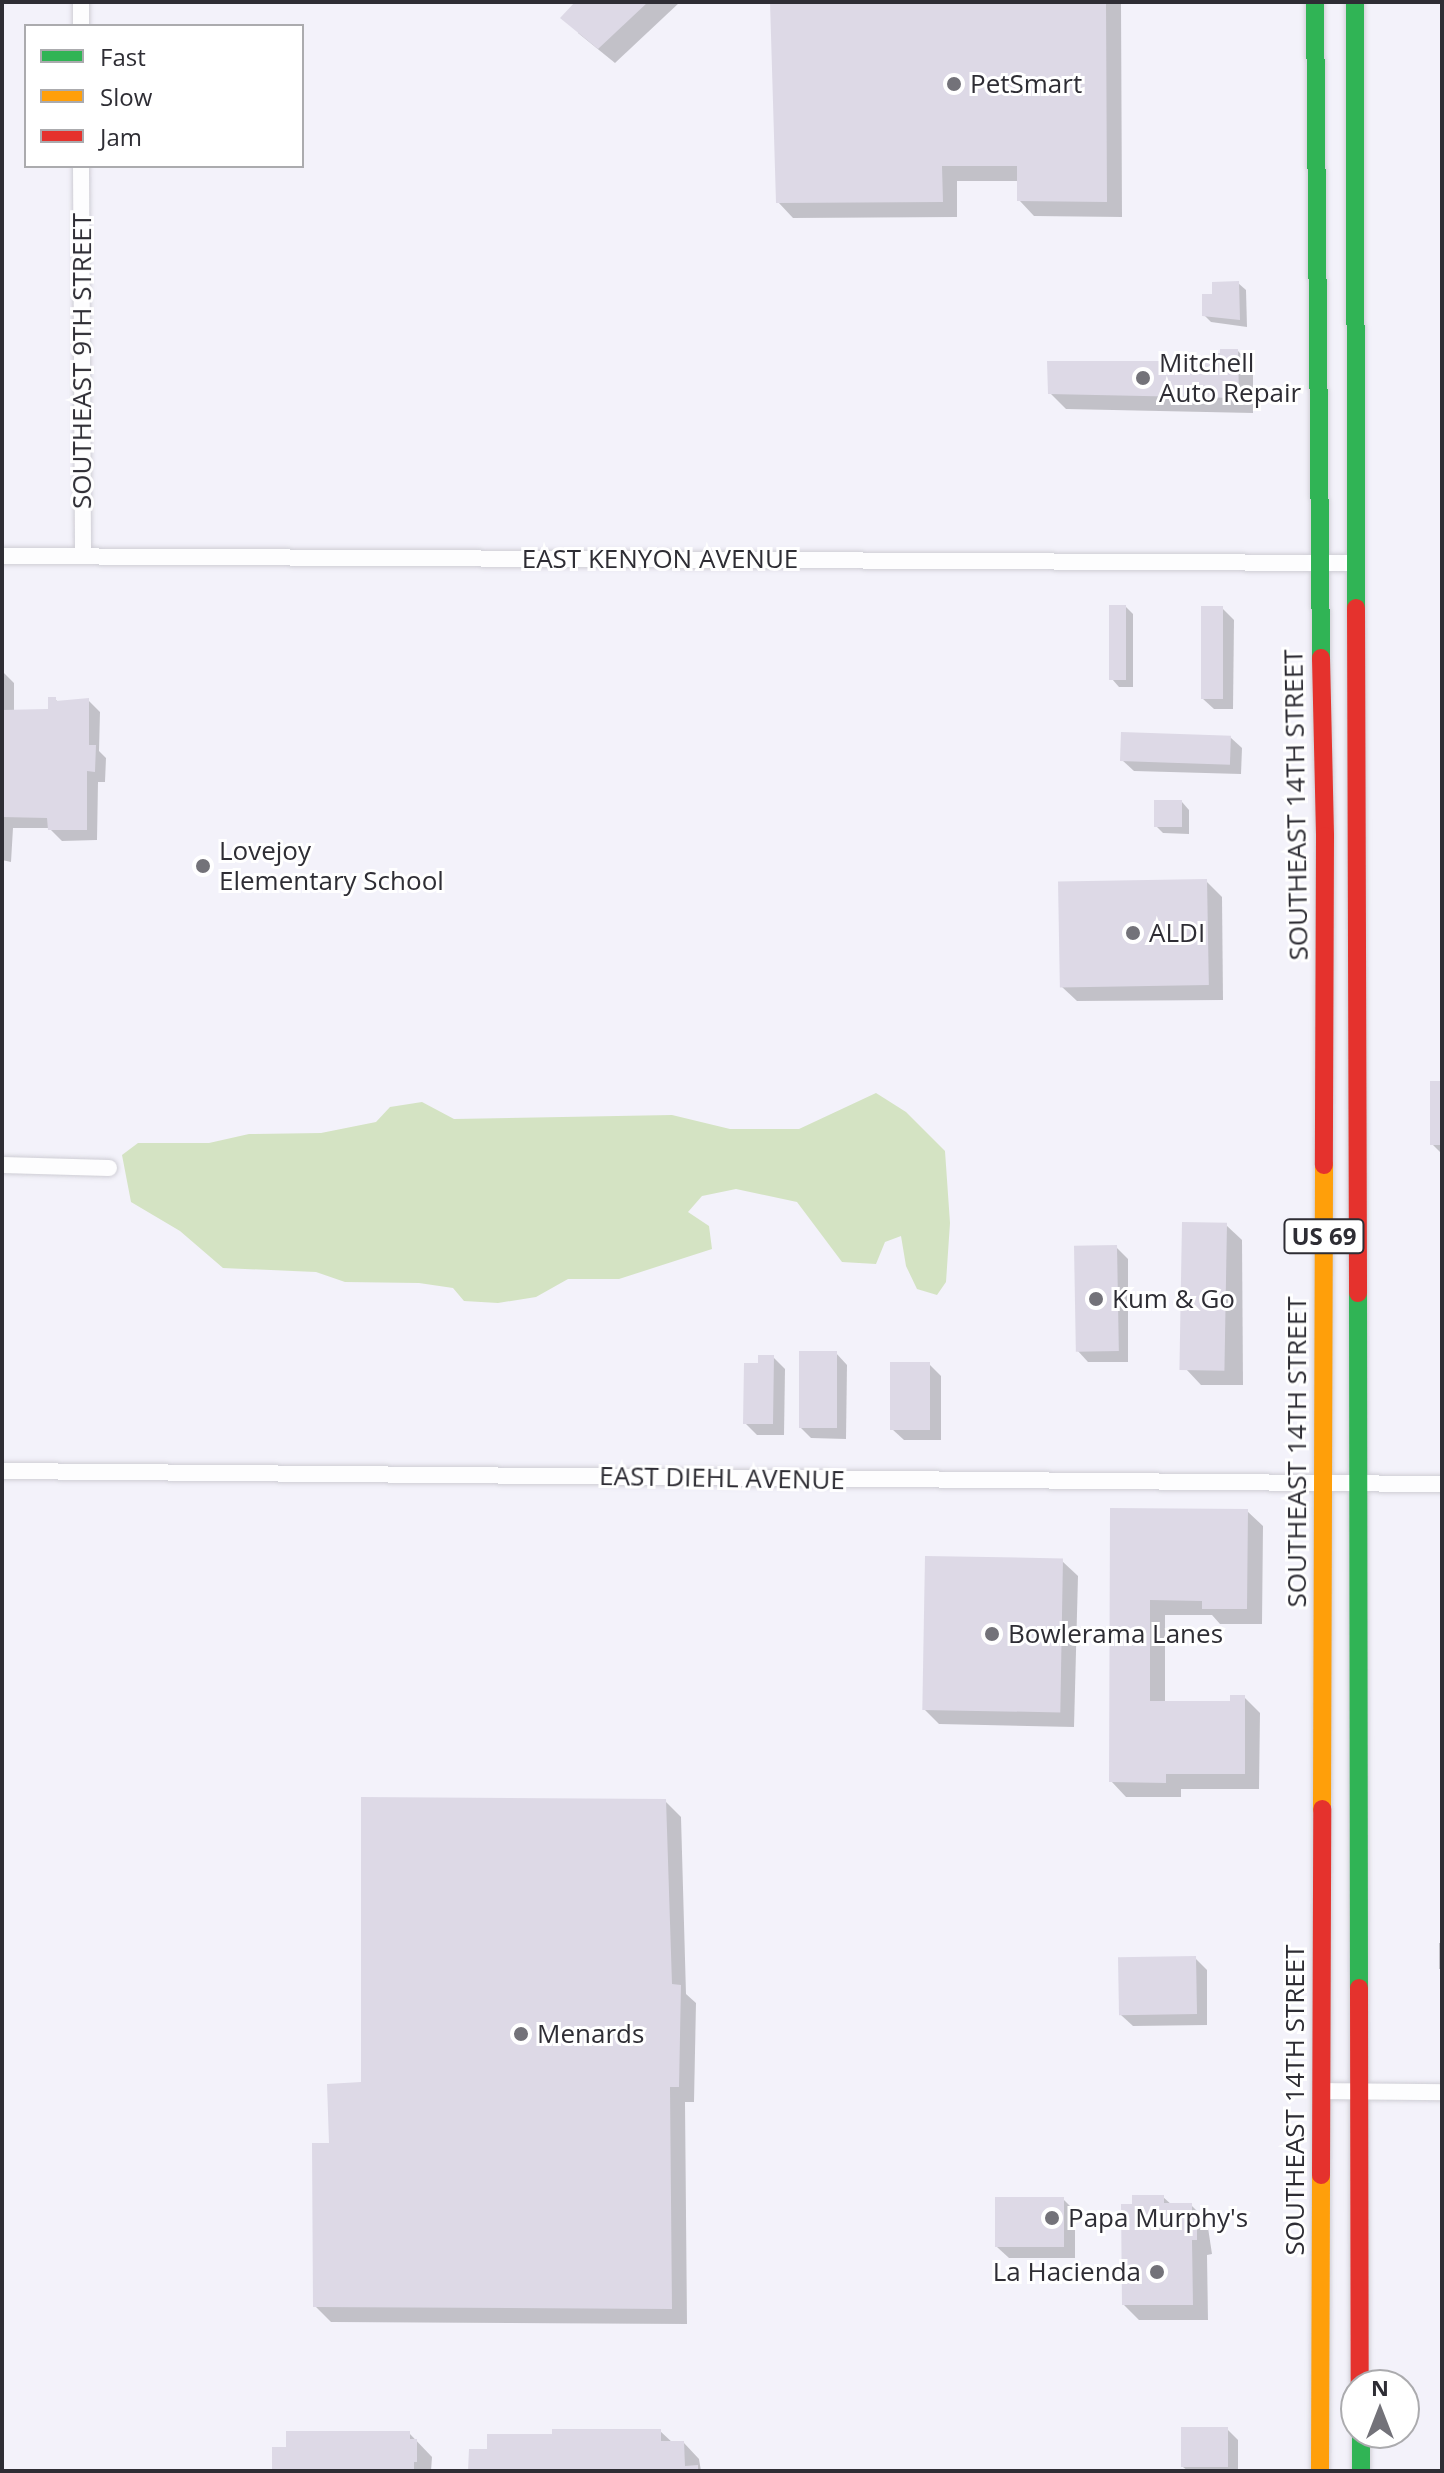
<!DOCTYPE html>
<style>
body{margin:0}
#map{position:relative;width:1444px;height:2473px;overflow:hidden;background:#f3f2fa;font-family:"Open Sans",sans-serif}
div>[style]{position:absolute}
.green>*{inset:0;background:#d4e3c3}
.shadow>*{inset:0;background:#0003;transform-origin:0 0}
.building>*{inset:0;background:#ddd9e6;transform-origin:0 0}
.roads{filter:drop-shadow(0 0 2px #cecdd4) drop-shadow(0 0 2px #cecdd4)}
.street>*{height:16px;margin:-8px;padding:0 8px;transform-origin:8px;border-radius:8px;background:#fdfdfe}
.fast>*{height:18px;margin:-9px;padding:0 9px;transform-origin:9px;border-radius:9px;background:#30b455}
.slow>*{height:18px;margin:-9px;padding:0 9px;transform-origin:9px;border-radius:9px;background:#ff9f0a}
.jam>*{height:18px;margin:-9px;padding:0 9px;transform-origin:9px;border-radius:9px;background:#e5322d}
.dots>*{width:22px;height:22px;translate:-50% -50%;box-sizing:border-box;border:4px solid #fff;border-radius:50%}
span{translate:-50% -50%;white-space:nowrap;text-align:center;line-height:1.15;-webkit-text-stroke:6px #fff;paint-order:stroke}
.shield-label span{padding:2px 6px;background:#fff;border:2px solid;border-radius:6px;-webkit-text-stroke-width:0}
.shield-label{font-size:24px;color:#2e2d34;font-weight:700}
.poi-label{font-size:26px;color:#2e2d34}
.left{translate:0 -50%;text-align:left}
.right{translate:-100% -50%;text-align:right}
.street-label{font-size:26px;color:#2e2d34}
.frame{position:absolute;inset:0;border:4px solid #2e2d34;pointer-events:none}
.legend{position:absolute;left:24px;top:24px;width:280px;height:144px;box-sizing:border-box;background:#fff;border:2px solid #ababae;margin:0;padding:10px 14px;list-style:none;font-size:24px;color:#2e2d34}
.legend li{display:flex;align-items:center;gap:16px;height:40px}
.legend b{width:40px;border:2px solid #ababae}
.north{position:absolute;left:1340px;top:2369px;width:80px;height:80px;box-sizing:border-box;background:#fff;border:2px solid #ababae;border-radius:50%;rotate:0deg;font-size:22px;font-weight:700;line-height:32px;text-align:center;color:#2e2d34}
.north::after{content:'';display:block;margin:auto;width:28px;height:36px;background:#737279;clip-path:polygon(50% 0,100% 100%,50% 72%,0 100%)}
</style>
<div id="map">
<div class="green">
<div style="clip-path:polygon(876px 1093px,906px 1112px,945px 1151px,950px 1223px,946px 1282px,937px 1295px,917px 1289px,906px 1266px,901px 1236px,885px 1242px,876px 1264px,842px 1262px,797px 1202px,736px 1189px,702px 1196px,688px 1212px,709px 1226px,712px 1249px,619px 1279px,568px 1279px,536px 1297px,498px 1303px,464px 1301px,453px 1288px,419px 1283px,345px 1282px,316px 1272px,223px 1268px,180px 1231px,131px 1202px,122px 1155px,138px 1143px,209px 1143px,249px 1134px,321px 1133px,376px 1122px,390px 1107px,422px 1102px,454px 1119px,672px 1115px,730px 1129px,799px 1129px)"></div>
</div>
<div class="shadow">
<div style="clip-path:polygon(578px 2px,680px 2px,615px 63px,578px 33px)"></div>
<div style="clip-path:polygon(772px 2px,1121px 2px,1122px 217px,1034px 216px,1019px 200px,1019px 181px,957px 181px,957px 217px,793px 218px,778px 202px)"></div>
<div style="clip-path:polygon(1238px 283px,1246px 290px,1247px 327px,1211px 322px,1204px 315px,1214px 296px)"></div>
<div style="clip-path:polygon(1238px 351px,1253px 367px,1253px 413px,1066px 409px,1050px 393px,1215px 363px)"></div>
<div style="clip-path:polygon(1126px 607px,1133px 614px,1133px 687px,1119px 687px,1112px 679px)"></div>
<div style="clip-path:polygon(1222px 608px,1234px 620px,1233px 709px,1214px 709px,1202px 698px)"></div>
<div style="clip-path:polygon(3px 672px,14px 683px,14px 712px,50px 711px,55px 699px,59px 703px,88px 700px,100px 712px,99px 751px,106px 758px,105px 782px,98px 782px,97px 840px,62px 841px,49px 828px,13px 828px,11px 862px,2px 860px)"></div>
<div style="clip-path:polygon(1230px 737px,1242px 748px,1241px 774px,1134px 771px,1122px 760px)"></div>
<div style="clip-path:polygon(1182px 802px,1189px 810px,1189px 834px,1163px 833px,1156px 826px)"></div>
<div style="clip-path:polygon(1206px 881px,1222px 897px,1223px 1000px,1077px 1001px,1061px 986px)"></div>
<div style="clip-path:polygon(1442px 1083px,1442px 1154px,1432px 1144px)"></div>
<div style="clip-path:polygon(1226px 1225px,1242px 1240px,1243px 1385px,1201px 1385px,1186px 1369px)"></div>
<div style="clip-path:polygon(1116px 1247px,1128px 1259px,1128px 1362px,1088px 1362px,1077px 1350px)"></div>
<div style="clip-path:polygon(836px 1353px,847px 1365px,846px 1439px,811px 1438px,800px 1427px)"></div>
<div style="clip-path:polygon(773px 1357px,785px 1369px,784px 1435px,757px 1435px,745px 1423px)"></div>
<div style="clip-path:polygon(929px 1364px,941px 1376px,941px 1440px,904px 1440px,892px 1429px)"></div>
<div style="clip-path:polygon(1112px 1510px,1247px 1511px,1263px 1526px,1262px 1624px,1220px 1624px,1212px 1615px,1165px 1615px,1165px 1703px,1232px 1703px,1244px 1697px,1260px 1713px,1259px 1789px,1181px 1789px,1181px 1797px,1126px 1797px,1111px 1781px)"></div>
<div style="clip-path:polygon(1062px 1561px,1078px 1576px,1074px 1727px,939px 1724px,924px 1709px)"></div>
<div style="clip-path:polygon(665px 1801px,681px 1817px,686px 1994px,696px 2003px,694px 2102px,685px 2102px,687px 2324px,331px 2322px,315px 2306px,331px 2145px,363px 2084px)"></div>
<div style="left:1439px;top:1943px;width:3px;height:26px"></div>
<div style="clip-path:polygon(1195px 1958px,1207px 1970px,1207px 2025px,1133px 2026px,1121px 2015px)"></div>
<div style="clip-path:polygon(1163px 2197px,1172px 2205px,1191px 2205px,1207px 2221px,1212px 2254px,1207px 2255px,1208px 2320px,1139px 2320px,1124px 2305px,1134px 2206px)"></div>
<div style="clip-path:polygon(1063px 2199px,1075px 2211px,1075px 2258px,1009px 2258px,997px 2247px)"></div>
<div style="clip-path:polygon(1227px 2429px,1238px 2440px,1238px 2471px,1188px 2471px,1183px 2467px)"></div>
<div style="clip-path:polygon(660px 2431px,673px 2443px,684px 2443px,699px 2459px,701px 2471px,470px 2471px)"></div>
<div style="clip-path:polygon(409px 2433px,432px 2457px,431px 2471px,274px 2471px)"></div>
</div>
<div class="building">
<div style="clip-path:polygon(575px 2px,648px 2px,598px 49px,560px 18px)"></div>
<div style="clip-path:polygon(770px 2px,1106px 2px,1107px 202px,1017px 201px,1017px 166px,942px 166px,943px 202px,776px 203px)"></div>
<div style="clip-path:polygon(1239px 281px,1240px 320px,1202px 316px,1202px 294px,1212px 294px,1212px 282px)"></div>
<div style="clip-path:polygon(1220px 349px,1238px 349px,1239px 398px,1048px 394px,1047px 361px,1213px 361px,1212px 353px,1220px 353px)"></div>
<div style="left:1109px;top:605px;width:17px;height:75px"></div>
<div style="left:1201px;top:606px;width:22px;height:93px"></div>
<div style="clip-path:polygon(48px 697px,56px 697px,56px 701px,89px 698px,89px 745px,96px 745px,95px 772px,87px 771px,87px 830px,48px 830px,47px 818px,2px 817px,2px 710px,48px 709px)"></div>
<div style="left:1121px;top:732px;width:110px;height:29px;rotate:2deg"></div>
<div style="left:1154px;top:800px;width:28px;height:27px"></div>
<div style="left:1207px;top:879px;width:106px;height:149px;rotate:89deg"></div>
<div style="left:1430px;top:1081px;width:12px;height:64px"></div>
<div style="left:1182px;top:1222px;width:45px;height:148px;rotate:1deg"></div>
<div style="left:1117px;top:1245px;width:106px;height:43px;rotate:89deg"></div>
<div style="left:799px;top:1351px;width:38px;height:77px"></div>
<div style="clip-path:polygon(758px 1355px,774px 1355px,773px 1424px,743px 1424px,744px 1363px,758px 1363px)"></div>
<div style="left:890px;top:1362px;width:40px;height:68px"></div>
<div style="clip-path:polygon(1110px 1508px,1248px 1509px,1247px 1609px,1202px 1609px,1202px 1601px,1150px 1600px,1150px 1701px,1230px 1701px,1230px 1695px,1245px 1695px,1245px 1774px,1166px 1774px,1166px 1783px,1109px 1782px)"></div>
<div style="left:925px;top:1556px;width:138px;height:154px;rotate:1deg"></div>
<div style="clip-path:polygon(361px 1797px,666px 1799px,672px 1984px,681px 1985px,679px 2087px,670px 2087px,672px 2309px,313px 2307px,312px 2143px,329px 2143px,327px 2084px,361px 2082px)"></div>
<div style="left:1196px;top:1956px;width:58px;height:78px;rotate:89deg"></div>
<div style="clip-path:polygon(1132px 2195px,1164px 2195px,1164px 2203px,1192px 2203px,1192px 2216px,1197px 2216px,1197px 2240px,1192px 2240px,1193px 2305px,1122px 2305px,1121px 2204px,1132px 2204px)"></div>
<div style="left:1064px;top:2197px;width:50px;height:69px;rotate:90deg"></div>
<div style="left:1181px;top:2427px;width:47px;height:40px"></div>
<div style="clip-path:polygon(552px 2429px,661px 2429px,661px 2441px,684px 2441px,685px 2466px,698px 2465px,698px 2471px,468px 2471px,469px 2449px,487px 2449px,487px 2434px,552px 2434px)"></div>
<div style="clip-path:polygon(286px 2431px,410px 2431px,410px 2439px,417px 2439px,417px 2462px,414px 2462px,414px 2471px,272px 2471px,272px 2447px,286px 2447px)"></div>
</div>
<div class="roads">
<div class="street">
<div style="left:81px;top:2px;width:24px;rotate:90deg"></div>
<div style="left:81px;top:166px;width:390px;rotate:89.7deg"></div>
<div style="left:2px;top:556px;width:1354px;rotate:0.3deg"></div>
<div style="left:2px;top:1165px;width:107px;rotate:1.6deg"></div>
<div style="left:2px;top:1471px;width:1440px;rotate:0.52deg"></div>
<div style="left:1321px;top:2091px;width:121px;rotate:0.5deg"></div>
</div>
<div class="fast">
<div style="left:1315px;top:2px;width:656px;rotate:89.48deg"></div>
<div style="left:1355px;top:2px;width:606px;rotate:89.91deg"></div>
<div style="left:1358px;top:1293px;width:695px;rotate:89.92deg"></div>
<div style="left:1361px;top:2433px;width:38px;rotate:90deg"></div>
</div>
<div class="slow">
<div style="left:1322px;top:1809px;width:644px;rotate:-89.82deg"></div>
<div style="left:1320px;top:2471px;width:296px;rotate:-89.8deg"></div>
</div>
<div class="jam">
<div style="left:1356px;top:608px;width:685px;rotate:89.83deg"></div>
<div style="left:1321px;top:658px;width:178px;rotate:88.7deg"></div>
<div style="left:1325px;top:836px;width:329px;rotate:90.2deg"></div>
<div style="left:1359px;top:1988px;width:397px;rotate:89.9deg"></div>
<div style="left:1321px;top:2175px;width:366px;rotate:-89.8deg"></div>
</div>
</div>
<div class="dots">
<div style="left:954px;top:84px;background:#737279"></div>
<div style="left:1143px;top:378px;background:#737279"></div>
<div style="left:203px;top:866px;background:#737279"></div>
<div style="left:1133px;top:933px;background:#737279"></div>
<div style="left:1096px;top:1299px;background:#737279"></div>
<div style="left:992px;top:1634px;background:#737279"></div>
<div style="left:521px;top:2034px;background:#737279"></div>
<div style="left:1052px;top:2218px;background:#737279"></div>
<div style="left:1157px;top:2272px;background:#737279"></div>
</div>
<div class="shield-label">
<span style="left:1324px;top:1236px">US 69</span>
</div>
<div class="poi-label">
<span class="left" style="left:970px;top:84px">PetSmart</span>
<span class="left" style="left:1159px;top:378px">Mitchell<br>Auto Repair</span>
<span class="left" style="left:219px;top:866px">Lovejoy<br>Elementary School</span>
<span class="left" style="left:1149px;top:933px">ALDI</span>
<span class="left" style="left:1112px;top:1299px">Kum &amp; Go</span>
<span class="left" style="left:1008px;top:1634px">Bowlerama Lanes</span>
<span class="left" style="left:537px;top:2034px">Menards</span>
<span class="left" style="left:1068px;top:2218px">Papa Murphy's</span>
<span class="right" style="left:1141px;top:2272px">La Hacienda</span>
</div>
<div class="street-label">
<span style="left:82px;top:361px;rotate:-90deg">SOUTHEAST 9TH STREET</span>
<span style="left:660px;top:559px">EAST KENYON AVENUE</span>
<span style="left:1296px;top:805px;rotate:-91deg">SOUTHEAST 14TH STREET</span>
<span style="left:1297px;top:1452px;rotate:-90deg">SOUTHEAST 14TH STREET</span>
<span style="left:722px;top:1478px;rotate:1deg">EAST DIEHL AVENUE</span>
<span style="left:1295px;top:2100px;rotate:-90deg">SOUTHEAST 14TH STREET</span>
</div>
<div class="frame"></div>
<ul class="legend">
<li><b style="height:10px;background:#30b455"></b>Fast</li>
<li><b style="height:10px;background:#ff9f0a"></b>Slow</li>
<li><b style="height:10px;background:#e5322d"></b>Jam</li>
</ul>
<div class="north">N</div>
</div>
